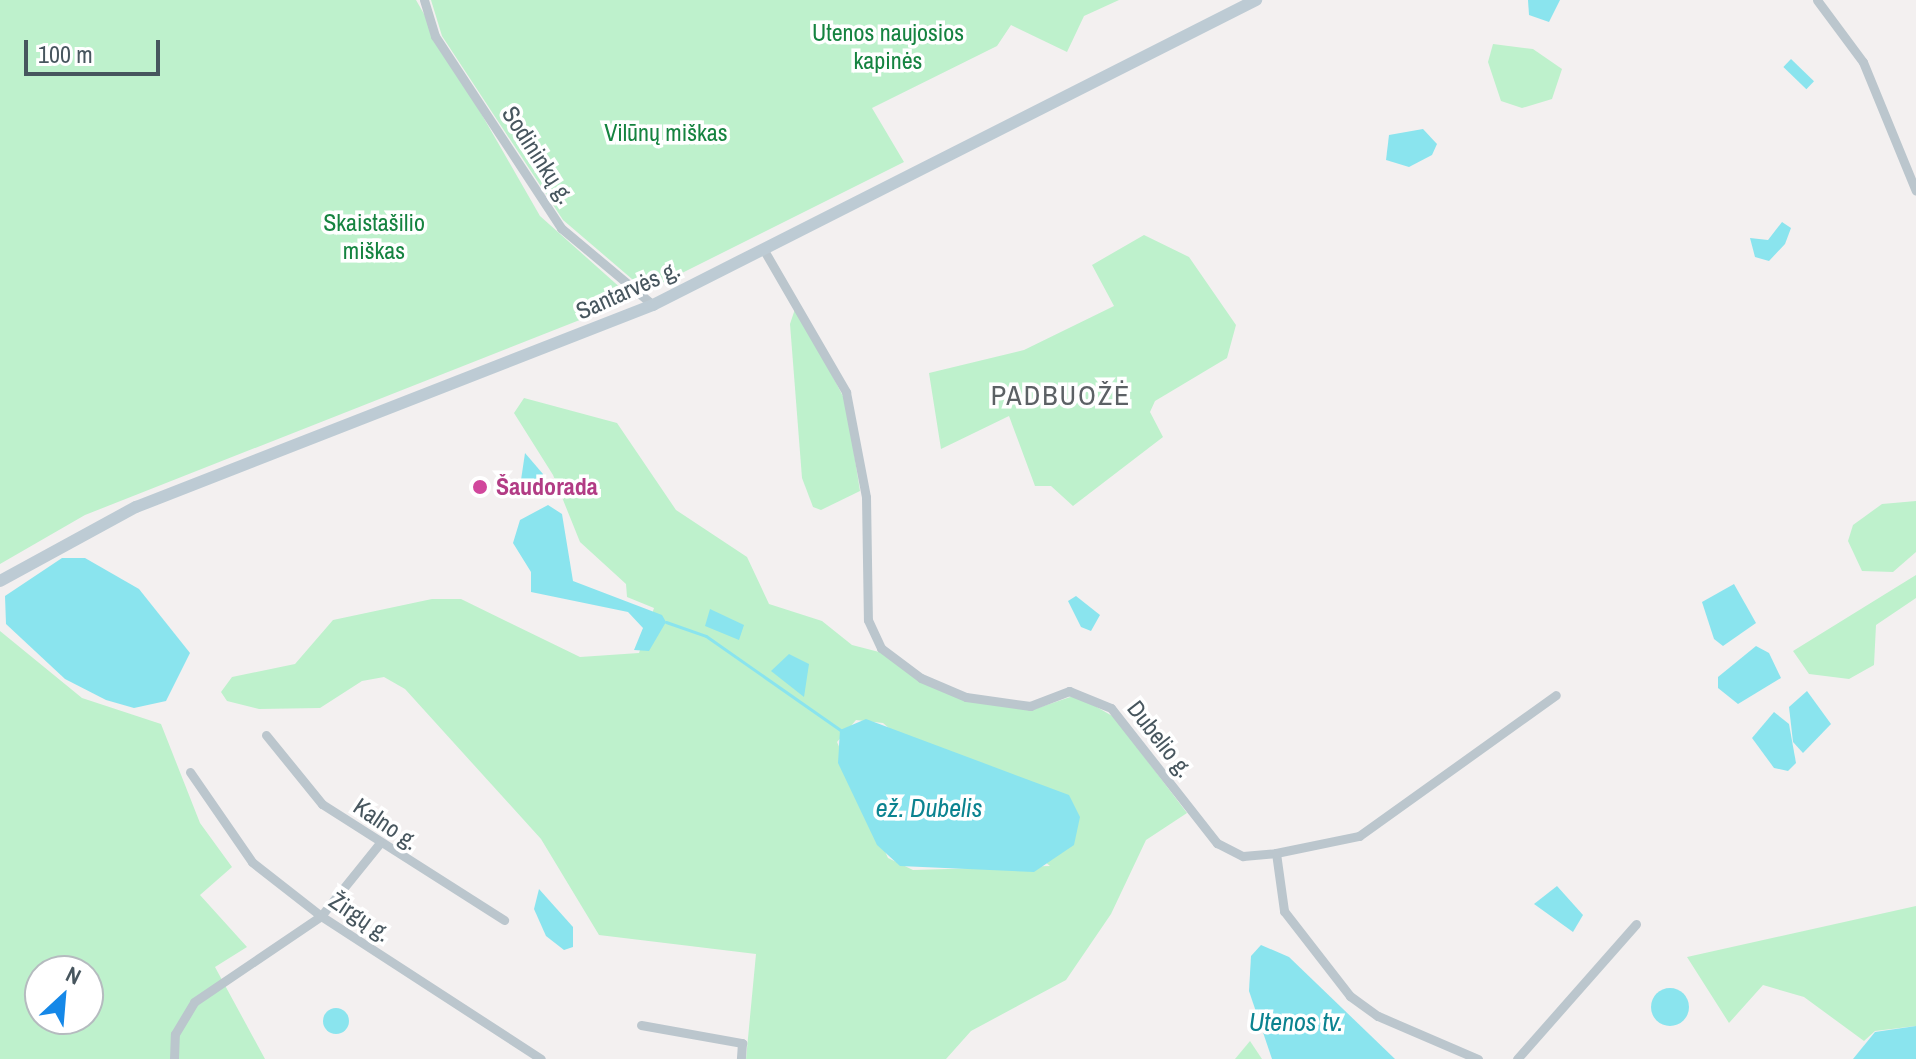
<!DOCTYPE html>
<meta charset="utf-8">
<style>
body{margin:0}
#map{position:relative;width:1916px;height:1059px;overflow:hidden;background:#f3f0f0;font-family:"Archivo Narrow",sans-serif}
div>[style]{position:absolute}
.green>*{inset:0;background:#bef1cc}
.water>*{inset:0;background:#8ae4ee;transform-origin:0 0}
.round{border-radius:50%}
.stream>*{height:3px;margin:-1.5px;padding:0 1.5px;transform-origin:1.5px;border-radius:1.5px;background:#8ae4ee}
.street>*{height:9px;margin:-4.5px;padding:0 4.5px;transform-origin:4.5px;border-radius:4.5px;background:#bbc6cd}
.secondary>*{height:12px;margin:-6px;padding:0 6px;transform-origin:6px;border-radius:6px;background:#bdcbd4}
.dots>*{width:22px;height:22px;translate:-50% -50%;box-sizing:border-box;border:4px solid #fff;border-radius:50%}
span{translate:-50% -50%;white-space:nowrap;text-align:center;line-height:1.15;-webkit-text-stroke:7px #fff;paint-order:stroke}
.park-label{font-size:24px;color:#158340}
.street-label{font-size:24px;color:#47565e}
.hotel-label{font-size:24px;color:#b23c85;font-weight:700}
.left{translate:0 -50%;text-align:left}
.water-label{font-size:26px;color:#0b8390;font-style:italic}
.quarter-label{font-size:28px;color:#5c6165;letter-spacing:2px}
.north{position:absolute;left:24px;top:955px;width:80px;height:80px;box-sizing:border-box;background:#fff;border:2px solid #b5bbbf;border-radius:50%;rotate:26deg;font-size:22px;font-weight:700;line-height:32px;text-align:center;color:#47565e}
.north::after{content:'';display:block;margin:auto;width:28px;height:36px;background:#1588e8;clip-path:polygon(50% 0,100% 100%,50% 72%,0 100%)}
.scale{position:absolute;left:24px;top:40px;width:136px;height:36px;box-sizing:border-box;border:4px solid #47565e;border-top:0;padding-left:10px;font-size:24px;line-height:28px;white-space:nowrap;color:#47565e;-webkit-text-stroke:6px #fff;paint-order:stroke}
</style>
<div id="map">
<div class="green">
<div style="clip-path:polygon(0 0,416px 0,540px 216px,633px 299px,85px 515px,0 564px)"></div>
<div style="clip-path:polygon(431px 0,1119px 0,1084px 16px,1067px 52px,1011px 25px,997px 46px,872px 108px,904px 162px,646px 291px,563px 220px,442px 36px)"></div>
<div style="clip-path:polygon(1493px 44px,1533px 49px,1562px 69px,1552px 99px,1522px 108px,1501px 101px,1488px 62px)"></div>
<div style="clip-path:polygon(1144px 235px,1189px 257px,1236px 325px,1227px 358px,1155px 401px,1150px 412px,1163px 437px,1073px 506px,1051px 486px,1035px 486px,1009px 416px,941px 449px,929px 373px,1024px 350px,1114px 306px,1092px 265px)"></div>
<div style="clip-path:polygon(796px 306px,846px 402px,860px 491px,821px 510px,813px 507px,802px 478px,790px 324px)"></div>
<div style="clip-path:polygon(evenodd,524px 398px,617px 423px,676px 510px,747px 557px,769px 604px,822px 621px,852px 645px,883px 653px,963px 700px,1032px 710px,1076px 695px,1114px 717px,1187px 813px,1146px 840px,1111px 914px,1066px 980px,971px 1031px,946px 1059px,746px 1059px,756px 954px,599px 935px,541px 839px,405px 689px,384px 677px,362px 681px,320px 708px,259px 709px,227px 701px,221px 692px,232px 677px,295px 664px,333px 620px,432px 599px,461px 599px,580px 657px,639px 653px,654px 608px,627px 597px,626px 584px,580px 542px,553px 475px,514px 413px,524px 398px,856px 720px,883px 723px,1050px 866px,913px 870px,888px 858px,837px 742px,856px 720px)"></div>
<div style="clip-path:polygon(1916px 501px,1916px 552px,1893px 572px,1862px 571px,1848px 541px,1853px 525px,1882px 504px)"></div>
<div style="clip-path:polygon(1916px 575px,1916px 598px,1876px 625px,1874px 665px,1849px 679px,1809px 674px,1793px 651px)"></div>
<div style="clip-path:polygon(evenodd,0 631px,82px 698px,161px 724px,200px 823px,232px 867px,200px 895px,247px 947px,215px 967px,265px 1059px,0 1059px,0 631px,40px 971px,88px 971px,88px 1019px,40px 1019px,40px 971px)"></div>
<div style="clip-path:polygon(1916px 906px,1916px 1026px,1875px 1031px,1864px 1041px,1804px 997px,1763px 985px,1729px 1023px,1687px 957px)"></div>
<div style="clip-path:polygon(1250px 1041px,1262px 1059px,1235px 1059px)"></div>
</div>
<div class="water">
<div style="clip-path:polygon(1560px 0,1549px 22px,1529px 15px,1528px 0)"></div>
<div style="left:1791px;top:59px;width:32px;height:11px;rotate:44deg"></div>
<div style="clip-path:polygon(1423px 129px,1437px 144px,1432px 155px,1409px 167px,1386px 160px,1389px 135px)"></div>
<div style="clip-path:polygon(1782px 222px,1791px 228px,1785px 244px,1769px 261px,1755px 257px,1750px 238px,1768px 240px)"></div>
<div style="clip-path:polygon(525px 453px,543px 474px,542px 482px,521px 480px)"></div>
<div style="clip-path:polygon(548px 505px,562px 514px,573px 581px,662px 615px,666px 622px,649px 651px,634px 650px,643px 628px,628px 612px,531px 592px,531px 572px,513px 543px,520px 520px)"></div>
<div style="clip-path:polygon(62px 558px,85px 558px,139px 589px,190px 653px,166px 701px,134px 708px,106px 700px,65px 679px,6px 624px,5px 596px)"></div>
<div style="clip-path:polygon(1734px 584px,1756px 623px,1723px 646px,1714px 639px,1702px 602px)"></div>
<div style="clip-path:polygon(1076px 596px,1100px 615px,1091px 631px,1081px 627px,1068px 601px)"></div>
<div style="clip-path:polygon(710px 609px,744px 625px,739px 640px,705px 626px)"></div>
<div style="clip-path:polygon(1756px 646px,1769px 653px,1781px 678px,1738px 704px,1718px 688px,1718px 677px)"></div>
<div style="clip-path:polygon(789px 654px,809px 664px,804px 697px,771px 671px)"></div>
<div style="clip-path:polygon(1807px 691px,1831px 724px,1803px 753px,1793px 742px,1789px 707px)"></div>
<div style="clip-path:polygon(1774px 712px,1789px 724px,1796px 763px,1788px 771px,1774px 768px,1752px 738px)"></div>
<div style="clip-path:polygon(866px 719px,1069px 795px,1080px 817px,1074px 845px,1034px 872px,900px 866px,877px 845px,838px 763px,840px 730px)"></div>
<div style="clip-path:polygon(1557px 886px,1583px 915px,1573px 932px,1534px 904px)"></div>
<div style="clip-path:polygon(539px 889px,573px 927px,573px 947px,564px 950px,546px 936px,534px 909px)"></div>
<div style="clip-path:polygon(1261px 945px,1289px 957px,1395px 1059px,1272px 1059px,1249px 991px,1251px 956px)"></div>
<div class="round" style="left:1651px;top:988px;width:38px;height:38px"></div>
<div class="round" style="left:323px;top:1008px;width:26px;height:26px"></div>
<div style="clip-path:polygon(1916px 1026px,1916px 1059px,1853px 1059px,1875px 1032px)"></div>
</div>
<div class="stream">
<div style="left:666px;top:622px;width:42px;rotate:19.3deg"></div>
<div style="left:706px;top:636px;width:164px;rotate:35deg"></div>
</div>
<div class="street">
<div style="left:424px;top:0;width:38px;rotate:73deg"></div>
<div style="left:435px;top:36px;width:230px;rotate:56.7deg"></div>
<div style="left:561px;top:228px;width:120px;rotate:39.9deg"></div>
<div style="left:1817px;top:0;width:77px;rotate:53.4deg"></div>
<div style="left:1863px;top:62px;width:139px;rotate:67.7deg"></div>
<div style="left:765px;top:252px;width:162px;rotate:59.9deg"></div>
<div style="left:846px;top:392px;width:107px;rotate:79.2deg"></div>
<div style="left:866px;top:497px;width:123px;rotate:89.1deg"></div>
<div style="left:868px;top:620px;width:31px;rotate:65deg"></div>
<div style="left:881px;top:648px;width:50px;rotate:36.9deg"></div>
<div style="left:921px;top:678px;width:49px;rotate:22.9deg"></div>
<div style="left:966px;top:697px;width:65px;rotate:8deg"></div>
<div style="left:1030px;top:706px;width:42px;rotate:-21deg"></div>
<div style="left:1069px;top:691px;width:45px;rotate:22deg"></div>
<div style="left:1111px;top:708px;width:172px;rotate:51.9deg"></div>
<div style="left:1217px;top:843px;width:29px;rotate:27deg"></div>
<div style="left:1243px;top:856px;width:33px;rotate:-5deg"></div>
<div style="left:1276px;top:853px;width:59px;rotate:82.1deg"></div>
<div style="left:1284px;top:911px;width:108px;rotate:52.2deg"></div>
<div style="left:1350px;top:996px;width:34px;rotate:36deg"></div>
<div style="left:1378px;top:1016px;width:109px;rotate:23.3deg"></div>
<div style="left:266px;top:735px;width:89px;rotate:50.9deg"></div>
<div style="left:322px;top:804px;width:216px;rotate:32.5deg"></div>
<div style="left:190px;top:772px;width:109px;rotate:55.4deg"></div>
<div style="left:252px;top:862px;width:88px;rotate:38deg"></div>
<div style="left:321px;top:916px;width:262px;rotate:33deg"></div>
<div style="left:1276px;top:853px;width:85px;rotate:-11.6deg"></div>
<div style="left:1359px;top:836px;width:242px;rotate:-35.6deg"></div>
<div style="left:641px;top:1025px;width:103px;rotate:10.1deg"></div>
<div style="left:742px;top:1043px;width:16px;rotate:94deg"></div>
<div style="left:174px;top:1059px;width:25px;rotate:-88deg"></div>
<div style="left:175px;top:1034px;width:37px;rotate:-59deg"></div>
<div style="left:194px;top:1002px;width:153px;rotate:-34.1deg"></div>
<div style="left:321px;top:916px;width:92px;rotate:-51.1deg"></div>
<div style="left:1517px;top:1059px;width:180px;rotate:-48.6deg"></div>
</div>
<div class="secondary">
<div style="left:0;top:581px;width:155px;rotate:-28.6deg"></div>
<div style="left:136px;top:507px;width:555px;rotate:-21.34deg"></div>
<div style="left:653px;top:305px;width:676px;rotate:-26.83deg"></div>
</div>
<div class="dots">
<div style="left:480px;top:487px;background:#d1479c"></div>
</div>
<div class="park-label">
<span style="left:888px;top:47px">Utenos naujosios<br>kapinės</span>
<span style="left:666px;top:133px">Vilūnų miškas</span>
<span style="left:374px;top:237px">Skaistašilio<br>miškas</span>
</div>
<div class="street-label">
<span style="left:538px;top:155px;rotate:57deg">Sodininkų g.</span>
<span style="left:628px;top:290px;rotate:-24deg">Santarvės g.</span>
<span style="left:1160px;top:739px;rotate:52deg">Dubelio g.</span>
<span style="left:386px;top:824px;rotate:34deg">Kalno g.</span>
<span style="left:360px;top:917px;rotate:34deg">Žirgų g.</span>
</div>
<div class="hotel-label">
<span class="left" style="left:496px;top:487px">Šaudorada</span>
</div>
<div class="water-label">
<span style="left:929px;top:808px">ež. Dubelis</span>
<span style="left:1296px;top:1022px">Utenos tv.</span>
</div>
<div class="quarter-label">
<span style="left:1061px;top:395px">PADBUOŽĖ</span>
</div>
<div class="north">N</div>
<div class="scale">100 m</div>
</div>
